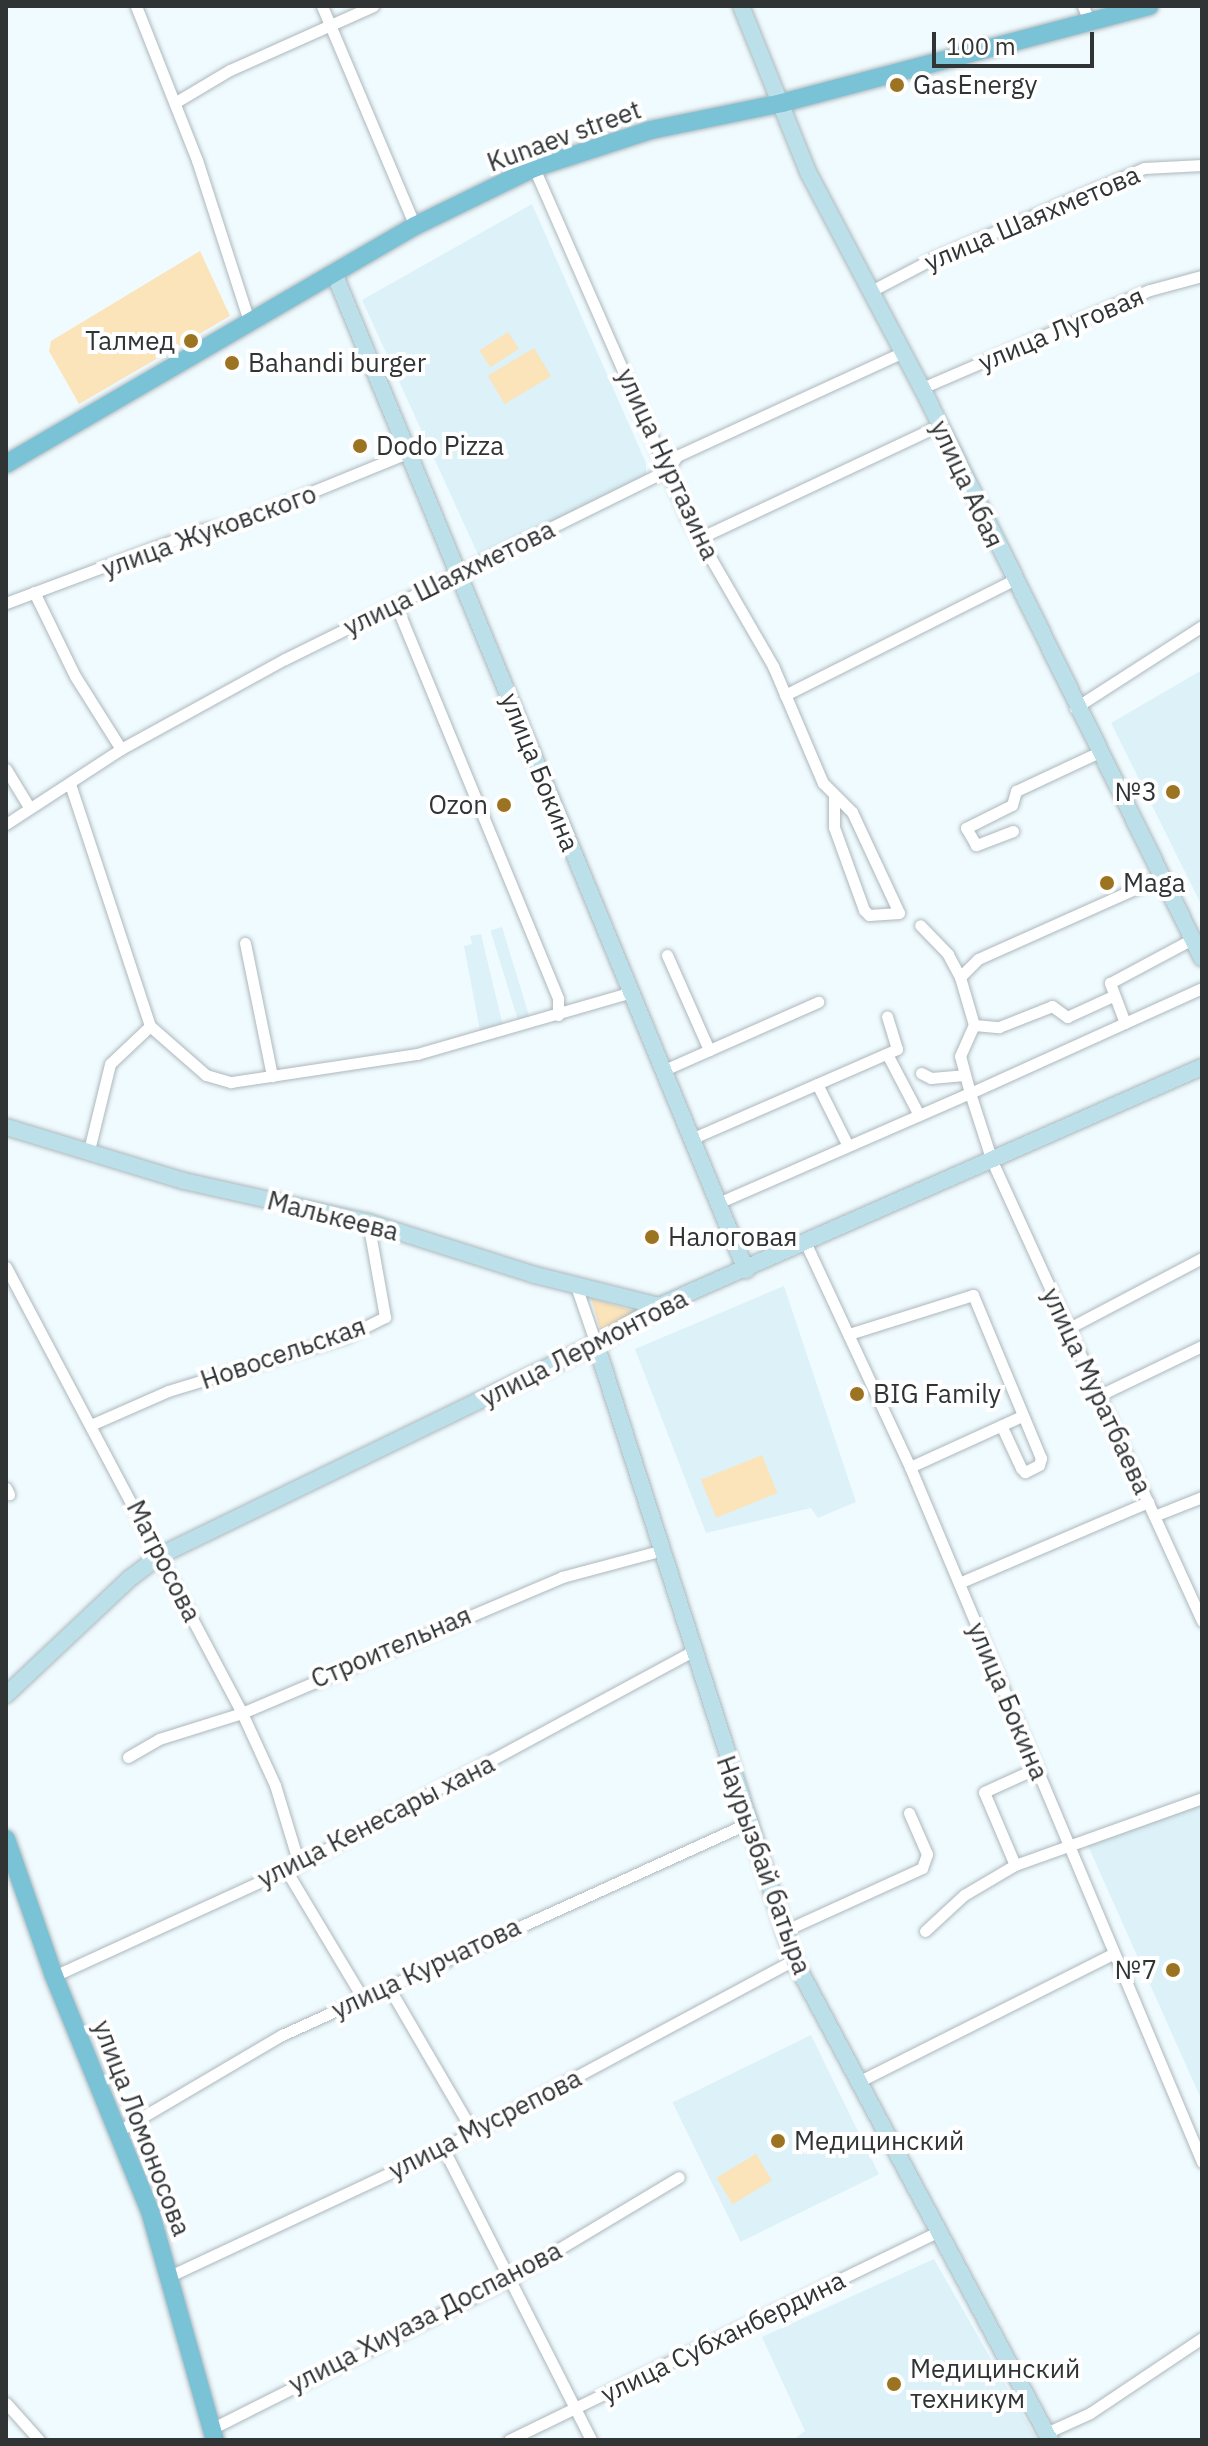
<!DOCTYPE html>
<meta charset="utf-8">
<style>
body{margin:0}
#map{position:relative;width:1208px;height:2446px;overflow:hidden;background:#f0fbff;font-family:"IBM Plex Sans",sans-serif}
div>[style]{position:absolute}
.built>*{inset:0;background:#ddf1f8;transform-origin:0 0}
.green>*{inset:0;background:#fbe3ba;transform-origin:0 0}
.roads{filter:drop-shadow(0 0 2px #adb8bc) drop-shadow(0 0 2px #adb8bc)}
.street>*{height:11px;margin:-5.5px;padding:0 5.5px;transform-origin:5.5px;border-radius:5.5px;background:#fff}
.secondary>*{height:16px;margin:-8px;padding:0 8px;transform-origin:8px;border-radius:8px;background:#bce0ea}
.primary>*{height:18px;margin:-9px;padding:0 9px;transform-origin:9px;border-radius:9px;background:#7ac2d6}
.dots>*{width:22px;height:22px;translate:-50% -50%;box-sizing:border-box;border:4px solid #fff;border-radius:50%}
span{translate:-50% -50%;white-space:nowrap;text-align:center;line-height:1.15;-webkit-text-stroke:8px #fff;paint-order:stroke}
.poi-label{font-size:26px;color:#303435}
.left{translate:0 -50%;text-align:left}
.right{translate:-100% -50%;text-align:right}
.street-label{font-size:26px;color:#303435}
.frame{position:absolute;inset:0;border:8px solid #303435;pointer-events:none}
.scale{position:absolute;left:932px;top:32px;width:162px;height:36px;box-sizing:border-box;border:4px solid #303435;border-top:0;padding-left:10px;font-size:24px;line-height:28px;white-space:nowrap;color:#303435;-webkit-text-stroke:6px #fff;paint-order:stroke}
</style>
<div id="map">
<div class="built">
<div style="clip-path:polygon(532px 204px,646px 463px,646px 475px,480px 559px,362px 300px)"></div>
<div style="clip-path:polygon(1202px 670px,1202px 906px,1111px 723px)"></div>
<div style="left:502px;top:927px;width:94px;height:12px;rotate:73deg"></div>
<div style="clip-path:polygon(481px 934px,503px 1026px,480px 1031px,464px 946px,472px 944px,470px 936px)"></div>
<div style="clip-path:polygon(784px 1286px,856px 1502px,818px 1518px,811px 1508px,706px 1533px,635px 1349px)"></div>
<div style="clip-path:polygon(1202px 1795px,1202px 2101px,1085px 1839px)"></div>
<div style="left:811px;top:2035px;width:155px;height:154px;rotate:64deg"></div>
<div style="clip-path:polygon(934px 2259px,1037px 2440px,793px 2440px,805px 2431px,762px 2337px)"></div>
</div>
<div class="green">
<div style="clip-path:polygon(200px 251px,230px 316px,79px 404px,49px 351px,51px 341px)"></div>
<div style="left:508px;top:332px;width:20px;height:34px;rotate:57deg"></div>
<div style="left:534px;top:348px;width:33px;height:54px;rotate:59deg"></div>
<div style="clip-path:polygon(591px 1298px,638px 1312px,601px 1332px)"></div>
<div style="left:762px;top:1455px;width:41px;height:66px;rotate:68deg"></div>
<div style="left:756px;top:2154px;width:31px;height:46px;rotate:59deg"></div>
</div>
<div class="roads">
<div class="street">
<div style="left:136px;top:6px;width:166px;rotate:68.4deg"></div>
<div style="left:197px;top:160px;width:169px;rotate:72.1deg"></div>
<div style="left:322px;top:6px;width:239px;rotate:67.1deg"></div>
<div style="left:1083px;top:6px;width:16px;rotate:68deg"></div>
<div style="left:176px;top:102px;width:63px;rotate:-30.7deg"></div>
<div style="left:230px;top:70px;width:157px;rotate:-24.1deg"></div>
<div style="left:534px;top:168px;width:381px;rotate:66.3deg"></div>
<div style="left:687px;top:517px;width:172px;rotate:60deg"></div>
<div style="left:773px;top:666px;width:127px;rotate:66.9deg"></div>
<div style="left:823px;top:783px;width:41px;rotate:45deg"></div>
<div style="left:852px;top:812px;width:111px;rotate:65deg"></div>
<div style="left:899px;top:913px;width:30px;rotate:176deg"></div>
<div style="left:869px;top:915px;width:7px;rotate:-135deg"></div>
<div style="left:864px;top:910px;width:88px;rotate:-109.9deg"></div>
<div style="left:834px;top:827px;width:31px;rotate:-90deg"></div>
<div style="left:869px;top:292px;width:73px;rotate:-27.6deg"></div>
<div style="left:934px;top:258px;width:228px;rotate:-23.2deg"></div>
<div style="left:1144px;top:168px;width:58px;rotate:-3deg"></div>
<div style="left:922px;top:388px;width:248px;rotate:-23.3deg"></div>
<div style="left:1150px;top:290px;width:54px;rotate:-15.1deg"></div>
<div style="left:700px;top:538px;width:265px;rotate:-25.2deg"></div>
<div style="left:34px;top:592px;width:93px;rotate:64deg"></div>
<div style="left:75px;top:676px;width:86px;rotate:57.8deg"></div>
<div style="left:6px;top:603px;width:208px;rotate:-20.5deg"></div>
<div style="left:201px;top:530px;width:33px;rotate:-11deg"></div>
<div style="left:233px;top:524px;width:190px;rotate:-22.2deg"></div>
<div style="left:396px;top:605px;width:426px;rotate:67.6deg"></div>
<div style="left:558px;top:999px;width:16px;rotate:90deg"></div>
<div style="left:785px;top:695px;width:254px;rotate:-26.7deg"></div>
<div style="left:1075px;top:708px;width:151px;rotate:-32.8deg"></div>
<div style="left:6px;top:769px;width:44px;rotate:58.8deg"></div>
<div style="left:70px;top:784px;width:255px;rotate:71.7deg"></div>
<div style="left:150px;top:1026px;width:55px;rotate:136.5deg"></div>
<div style="left:110px;top:1064px;width:89px;rotate:103.7deg"></div>
<div style="left:6px;top:824px;width:137px;rotate:-33.1deg"></div>
<div style="left:121px;top:749px;width:187px;rotate:-28.8deg"></div>
<div style="left:285px;top:659px;width:426px;rotate:-26.3deg"></div>
<div style="left:667px;top:470px;width:17px;rotate:-54deg"></div>
<div style="left:677px;top:456px;width:247px;rotate:-24.7deg"></div>
<div style="left:1013px;top:831px;width:40px;rotate:159deg"></div>
<div style="left:976px;top:845px;width:20px;rotate:-120deg"></div>
<div style="left:966px;top:828px;width:51px;rotate:-26.6deg"></div>
<div style="left:1012px;top:805px;width:15px;rotate:-74deg"></div>
<div style="left:1016px;top:791px;width:89px;rotate:-25.1deg"></div>
<div style="left:245px;top:943px;width:136px;rotate:78.5deg"></div>
<div style="left:667px;top:955px;width:104px;rotate:66.1deg"></div>
<div style="left:960px;top:977px;width:25px;rotate:-45deg"></div>
<div style="left:978px;top:959px;width:201px;rotate:-24.1deg"></div>
<div style="left:1202px;top:988px;width:255px;rotate:155.6deg"></div>
<div style="left:970px;top:1093px;width:71px;rotate:72.1deg"></div>
<div style="left:992px;top:1161px;width:506px;rotate:65.46deg"></div>
<div style="left:1125px;top:1023px;width:43px;rotate:-110.6deg"></div>
<div style="left:1110px;top:983px;width:93px;rotate:-28.2deg"></div>
<div style="left:974px;top:1025px;width:25px;rotate:5deg"></div>
<div style="left:999px;top:1027px;width:57px;rotate:-21.6deg"></div>
<div style="left:1052px;top:1006px;width:19px;rotate:36deg"></div>
<div style="left:1067px;top:1017px;width:51px;rotate:-24.5deg"></div>
<div style="left:150px;top:1026px;width:74px;rotate:41.2deg"></div>
<div style="left:206px;top:1075px;width:26px;rotate:16deg"></div>
<div style="left:231px;top:1082px;width:188px;rotate:-8.6deg"></div>
<div style="left:417px;top:1054px;width:221px;rotate:-16.1deg"></div>
<div style="left:887px;top:1054px;width:69px;rotate:62.3deg"></div>
<div style="left:662px;top:1071px;width:171px;rotate:-23.9deg"></div>
<div style="left:921px;top:1073px;width:11px;rotate:27deg"></div>
<div style="left:931px;top:1078px;width:33px;rotate:-5deg"></div>
<div style="left:817px;top:1084px;width:69px;rotate:63.4deg"></div>
<div style="left:691px;top:1139px;width:225px;rotate:-23.6deg"></div>
<div style="left:897px;top:1049px;width:34px;rotate:-107deg"></div>
<div style="left:718px;top:1203px;width:275px;rotate:-23.6deg"></div>
<div style="left:970px;top:1093px;width:38px;rotate:-105deg"></div>
<div style="left:960px;top:1056px;width:34px;rotate:-66deg"></div>
<div style="left:974px;top:1025px;width:50px;rotate:-106.3deg"></div>
<div style="left:960px;top:977px;width:26px;rotate:-118deg"></div>
<div style="left:948px;top:954px;width:40px;rotate:-134deg"></div>
<div style="left:806px;top:1244px;width:246px;rotate:65deg"></div>
<div style="left:910px;top:1467px;width:754px;rotate:67.21deg"></div>
<div style="left:6px;top:1267px;width:505px;rotate:62.11deg"></div>
<div style="left:242px;top:1713px;width:79px;rotate:65.4deg"></div>
<div style="left:275px;top:1785px;width:83px;rotate:73.1deg"></div>
<div style="left:576px;top:1286px;width:61px;rotate:71deg"></div>
<div style="left:1069px;top:1328px;width:150px;rotate:-27.8deg"></div>
<div style="left:849px;top:1334px;width:130px;rotate:-17.5deg"></div>
<div style="left:973px;top:1295px;width:177px;rotate:67.4deg"></div>
<div style="left:1041px;top:1458px;width:7px;rotate:106deg"></div>
<div style="left:1039px;top:1465px;width:16px;rotate:153deg"></div>
<div style="left:1025px;top:1472px;width:6px;rotate:-135deg"></div>
<div style="left:1021px;top:1468px;width:47px;rotate:-114.9deg"></div>
<div style="left:1100px;top:1395px;width:113px;rotate:-25.7deg"></div>
<div style="left:93px;top:1424px;width:82px;rotate:-23.7deg"></div>
<div style="left:168px;top:1391px;width:185px;rotate:-17deg"></div>
<div style="left:345px;top:1337px;width:45px;rotate:-26.6deg"></div>
<div style="left:385px;top:1317px;width:97px;rotate:-100.1deg"></div>
<div style="left:910px;top:1467px;width:123px;rotate:-24.5deg"></div>
<div style="left:6px;top:1488px;width:7px;rotate:63deg"></div>
<div style="left:1154px;top:1516px;width:52px;rotate:-21.6deg"></div>
<div style="left:959px;top:1583px;width:206px;rotate:-23.2deg"></div>
<div style="left:128px;top:1757px;width:36px;rotate:-30deg"></div>
<div style="left:159px;top:1739px;width:87px;rotate:-17.4deg"></div>
<div style="left:242px;top:1713px;width:348px;rotate:-23deg"></div>
<div style="left:562px;top:1577px;width:100px;rotate:-15deg"></div>
<div style="left:1015px;top:1865px;width:79px;rotate:-113deg"></div>
<div style="left:984px;top:1792px;width:58px;rotate:-24.4deg"></div>
<div style="left:286px;top:1870px;width:148px;rotate:59.1deg"></div>
<div style="left:784px;top:1931px;width:152px;rotate:-24.5deg"></div>
<div style="left:922px;top:1868px;width:15px;rotate:-70deg"></div>
<div style="left:927px;top:1854px;width:45px;rotate:-113.7deg"></div>
<div style="left:925px;top:1931px;width:53px;rotate:-42.7deg"></div>
<div style="left:964px;top:1895px;width:59px;rotate:-30.5deg"></div>
<div style="left:1015px;top:1865px;width:199px;rotate:-19.7deg"></div>
<div style="left:54px;top:1976px;width:269px;rotate:-24.6deg"></div>
<div style="left:299px;top:1864px;width:446px;rotate:-28.4deg"></div>
<div style="left:388px;top:1986px;width:169px;rotate:59.8deg"></div>
<div style="left:858px;top:2082px;width:284px;rotate:-26.7deg"></div>
<div style="left:117px;top:2132px;width:191px;rotate:-30.5deg"></div>
<div style="left:282px;top:2035px;width:510px;rotate:-24.45deg"></div>
<div style="left:443px;top:2148px;width:327px;rotate:63.1deg"></div>
<div style="left:170px;top:2276px;width:302px;rotate:-25.1deg"></div>
<div style="left:443px;top:2148px;width:398px;rotate:-28.2deg"></div>
<div style="left:6px;top:2403px;width:50px;rotate:48.3deg"></div>
<div style="left:211px;top:2429px;width:331px;rotate:-26.7deg"></div>
<div style="left:507px;top:2280px;width:200px;rotate:-30.9deg"></div>
<div style="left:1046px;top:2433px;width:48px;rotate:-24.4deg"></div>
<div style="left:1090px;top:2413px;width:135px;rotate:-33.8deg"></div>
<div style="left:509px;top:2440px;width:477px;rotate:-25.9deg"></div>
</div>
<div class="secondary">
<div style="left:741px;top:6px;width:179px;rotate:68deg"></div>
<div style="left:808px;top:172px;width:244px;rotate:62.2deg"></div>
<div style="left:922px;top:388px;width:635px;rotate:63.84deg"></div>
<div style="left:334px;top:273px;width:1079px;rotate:67.55deg"></div>
<div style="left:6px;top:1127px;width:186px;rotate:16.9deg"></div>
<div style="left:184px;top:1181px;width:189px;rotate:12.6deg"></div>
<div style="left:368px;top:1222px;width:175px;rotate:17.6deg"></div>
<div style="left:535px;top:1275px;width:128px;rotate:14deg"></div>
<div style="left:596px;top:1344px;width:647px;rotate:72.18deg"></div>
<div style="left:794px;top:1960px;width:544px;rotate:61.93deg"></div>
<div style="left:6px;top:1695px;width:169px;rotate:-43.3deg"></div>
<div style="left:129px;top:1579px;width:40px;rotate:-37deg"></div>
<div style="left:161px;top:1555px;width:483px;rotate:-25.9deg"></div>
<div style="left:596px;top:1344px;width:74px;rotate:-31.1deg"></div>
<div style="left:659px;top:1306px;width:593px;rotate:-23.76deg"></div>
</div>
<div class="primary">
<div style="left:6px;top:464px;width:473px;rotate:-30.2deg"></div>
<div style="left:415px;top:226px;width:132px;rotate:-26deg"></div>
<div style="left:534px;top:168px;width:123px;rotate:-18deg"></div>
<div style="left:651px;top:130px;width:134px;rotate:-11.6deg"></div>
<div style="left:782px;top:103px;width:380px;rotate:-14.8deg"></div>
<div style="left:6px;top:1839px;width:145px;rotate:70.7deg"></div>
<div style="left:54px;top:1976px;width:254px;rotate:67.8deg"></div>
<div style="left:150px;top:2211px;width:238px;rotate:74.2deg"></div>
</div>
</div>
<div class="dots">
<div style="left:897px;top:85px;background:#9c7321"></div>
<div style="left:191px;top:341px;background:#9c7321"></div>
<div style="left:232px;top:363px;background:#9c7321"></div>
<div style="left:360px;top:446px;background:#9c7321"></div>
<div style="left:1173px;top:792px;background:#9c7321"></div>
<div style="left:504px;top:805px;background:#9c7321"></div>
<div style="left:1107px;top:883px;background:#9c7321"></div>
<div style="left:652px;top:1237px;background:#9c7321"></div>
<div style="left:857px;top:1394px;background:#9c7321"></div>
<div style="left:1173px;top:1970px;background:#9c7321"></div>
<div style="left:778px;top:2141px;background:#9c7321"></div>
<div style="left:894px;top:2384px;background:#9c7321"></div>
</div>
<div class="poi-label">
<span class="left" style="left:913px;top:85px">GasEnergy</span>
<span class="right" style="left:175px;top:341px">Талмед</span>
<span class="left" style="left:248px;top:363px">Bahandi burger</span>
<span class="left" style="left:376px;top:446px">Dodo Pizza</span>
<span class="right" style="left:1157px;top:792px">№3</span>
<span class="right" style="left:488px;top:805px">Ozon</span>
<span class="left" style="left:1123px;top:883px">Maga</span>
<span class="left" style="left:668px;top:1237px">Налоговая</span>
<span class="left" style="left:873px;top:1394px">BIG Family</span>
<span class="right" style="left:1157px;top:1970px">№7</span>
<span class="left" style="left:794px;top:2141px">Медицинский</span>
<span class="left" style="left:910px;top:2384px">Медицинский<br>техникум</span>
</div>
<div class="street-label">
<span style="left:564px;top:136px;rotate:-20deg">Kunaev street</span>
<span style="left:1032px;top:218px;rotate:-23deg">улица Шаяхметова</span>
<span style="left:1061px;top:329px;rotate:-23deg">улица Луговая</span>
<span style="left:668px;top:464px;rotate:65deg">улица Нуртазина</span>
<span style="left:967px;top:484px;rotate:65deg">улица Абая</span>
<span style="left:209px;top:531px;rotate:-20deg">улица Жуковского</span>
<span style="left:449px;top:578px;rotate:-26deg">улица Шаяхметова</span>
<span style="left:540px;top:772px;rotate:68deg">улица Бокина</span>
<span style="left:333px;top:1216px;rotate:14deg">Малькеева</span>
<span style="left:584px;top:1348px;rotate:-27deg">улица Лермонтова</span>
<span style="left:283px;top:1353px;rotate:-19deg">Новосельская</span>
<span style="left:1097px;top:1391px;rotate:65deg">улица Муратбаева</span>
<span style="left:164px;top:1561px;rotate:63deg">Матросова</span>
<span style="left:391px;top:1647px;rotate:-23deg">Строительная</span>
<span style="left:1008px;top:1701px;rotate:67deg">улица Бокина</span>
<span style="left:376px;top:1821px;rotate:-27deg">улица Кенесары хана</span>
<span style="left:764px;top:1865px;rotate:70deg">Наурызбай батыра</span>
<span style="left:426px;top:1968px;rotate:-25deg">улица Курчатова</span>
<span style="left:485px;top:2124px;rotate:-27deg">улица Мусрепова</span>
<span style="left:142px;top:2128px;rotate:69deg">улица Ломоносова</span>
<span style="left:425px;top:2317px;rotate:-27deg">улица Хиуаза Доспанова</span>
<span style="left:723px;top:2337px;rotate:-26deg">улица Субханбердина</span>
</div>
<div class="frame"></div>
<div class="scale">100 m</div>
</div>
